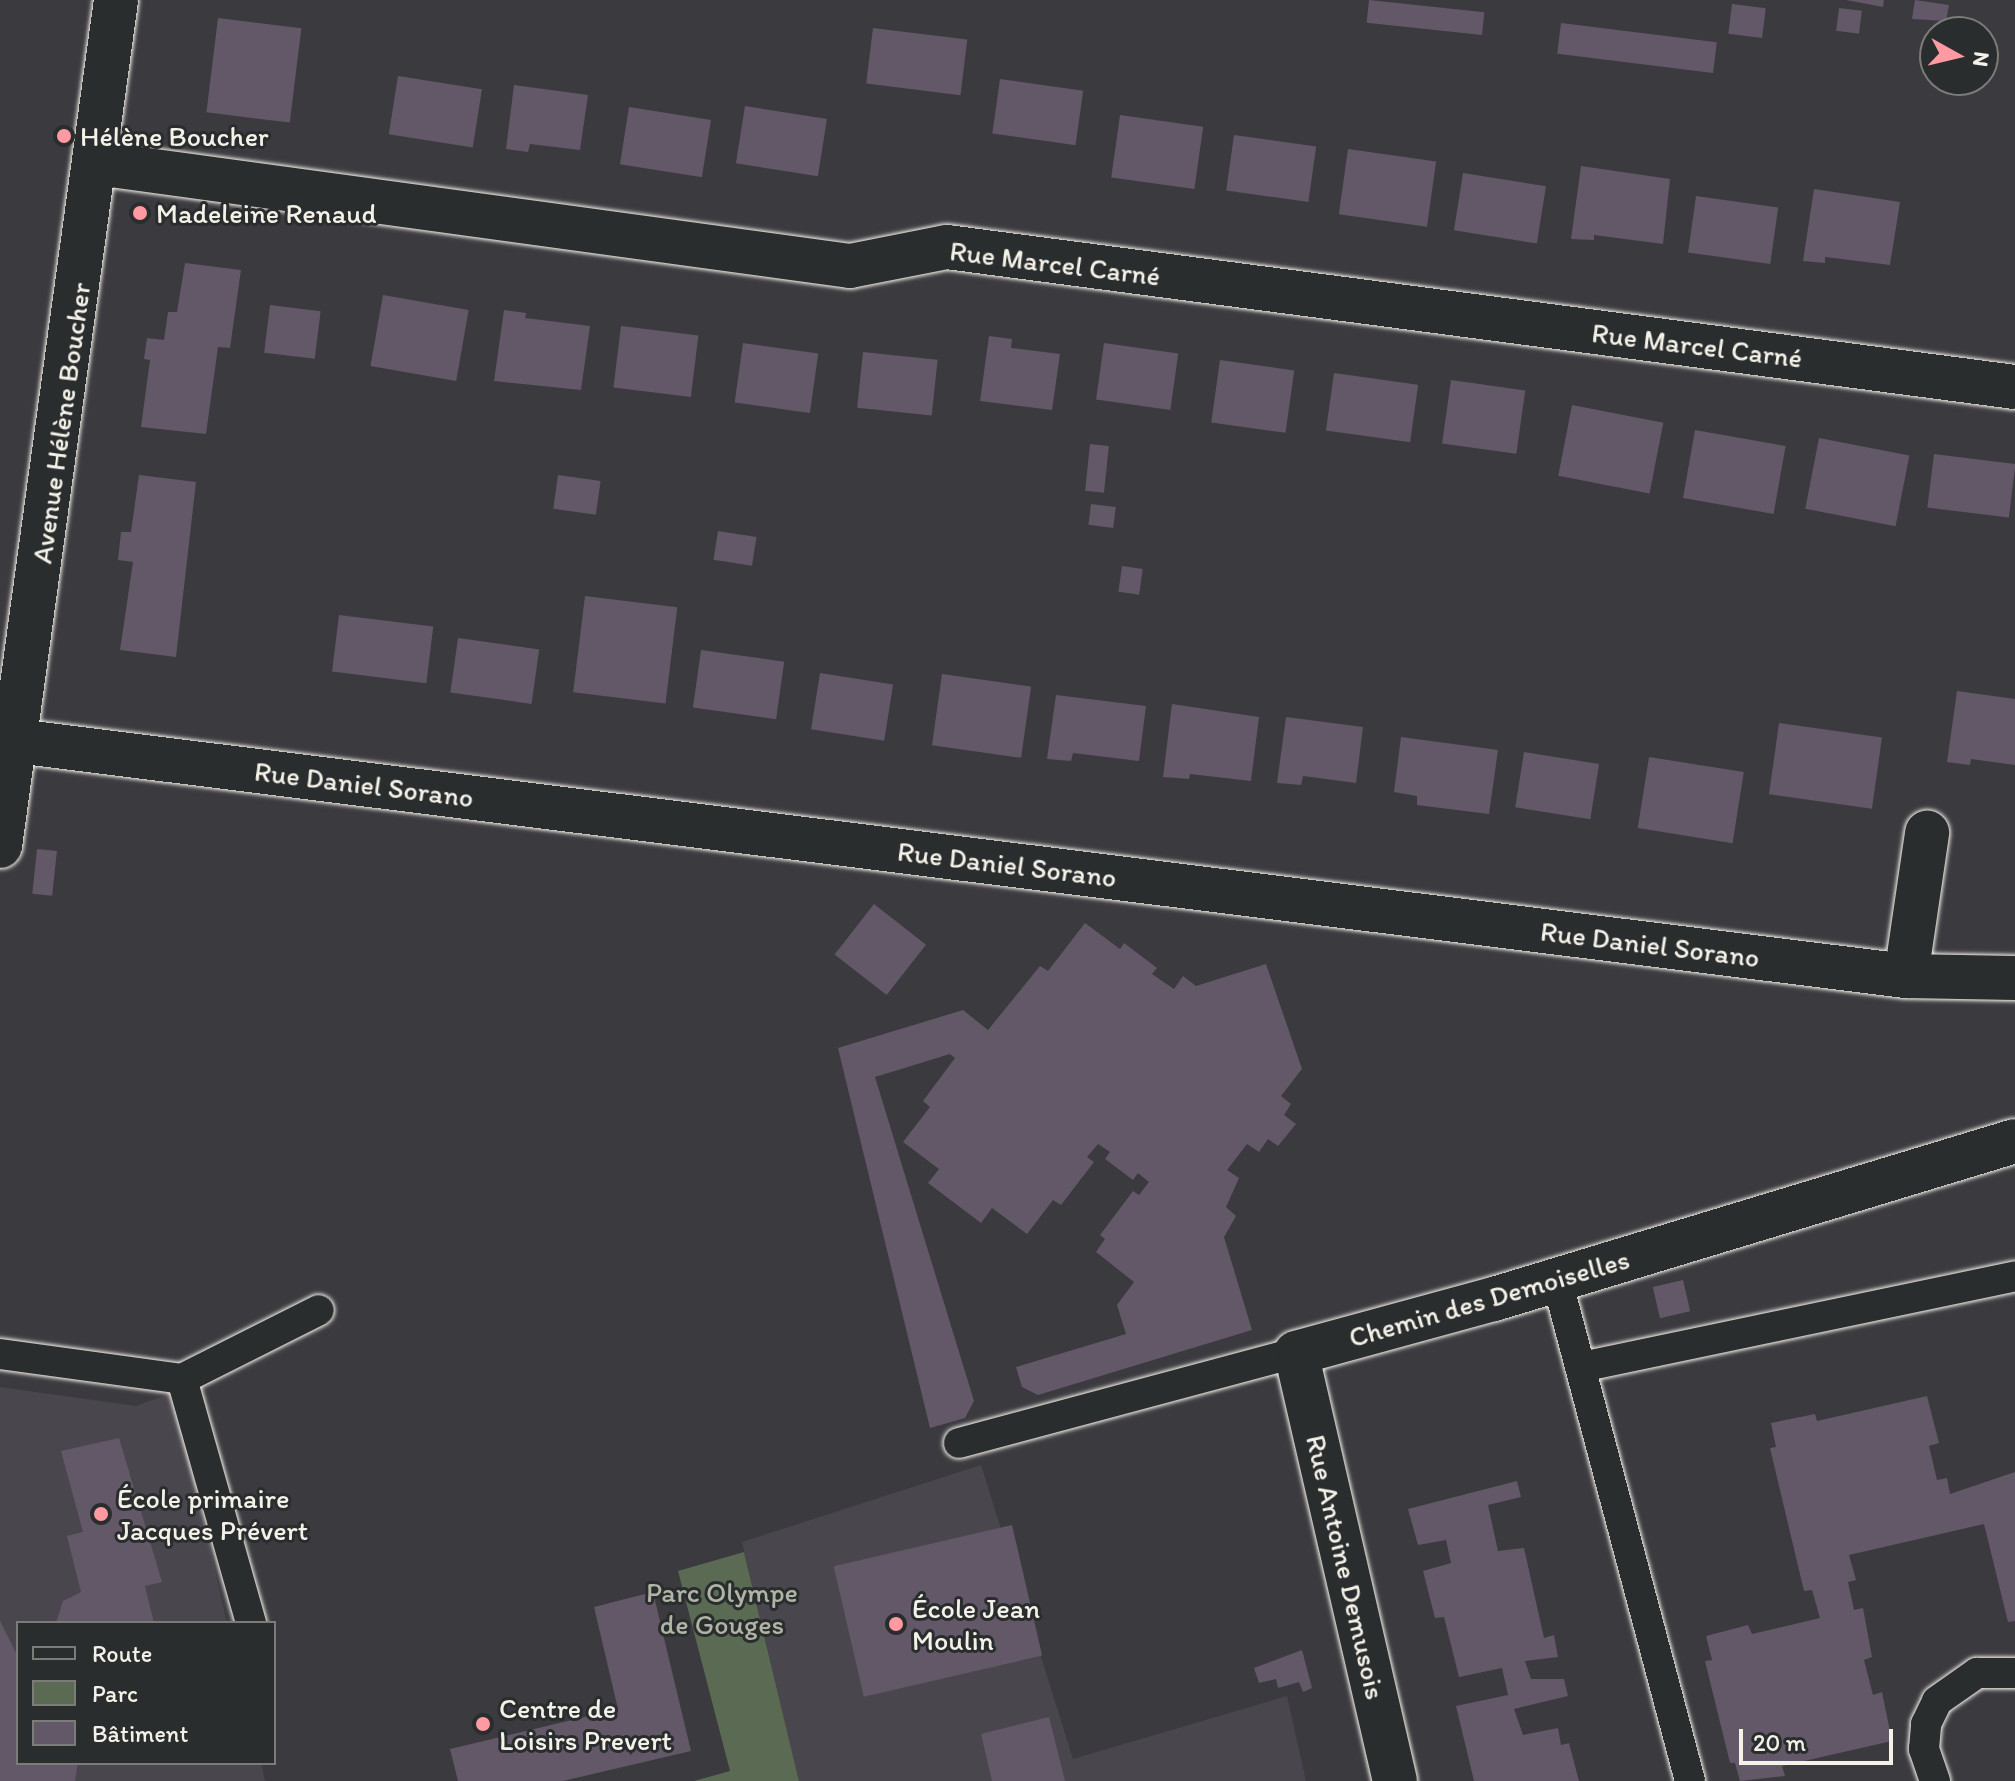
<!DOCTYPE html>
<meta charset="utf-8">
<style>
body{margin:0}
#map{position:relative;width:2015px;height:1781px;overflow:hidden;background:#3b3a3f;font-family:Itim,sans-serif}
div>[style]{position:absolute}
.built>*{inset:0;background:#4a464e}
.green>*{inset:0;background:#5a6a53}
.building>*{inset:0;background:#635867;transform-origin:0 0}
.roads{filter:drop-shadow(0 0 2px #f4f1e8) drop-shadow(0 0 2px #f4f1e8)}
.lane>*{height:30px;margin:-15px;padding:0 15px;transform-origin:15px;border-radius:15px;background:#2a2d2e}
.street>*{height:44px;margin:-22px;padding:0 22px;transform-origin:22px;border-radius:22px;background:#2a2d2e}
.dots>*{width:22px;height:22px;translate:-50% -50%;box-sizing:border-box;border:4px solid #2a2d2e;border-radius:50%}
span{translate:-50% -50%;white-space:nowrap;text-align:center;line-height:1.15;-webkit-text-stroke:6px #2a2d2e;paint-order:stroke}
.poi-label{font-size:28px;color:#f4f1e8}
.left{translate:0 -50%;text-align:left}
.street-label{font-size:28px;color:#f4f1e8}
.park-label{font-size:28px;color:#afb4a5}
.legend{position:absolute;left:16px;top:1621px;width:260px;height:144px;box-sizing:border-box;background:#2a2d2e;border:2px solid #7b7b78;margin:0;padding:10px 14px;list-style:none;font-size:24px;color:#f4f1e8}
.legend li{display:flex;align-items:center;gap:16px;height:40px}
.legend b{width:40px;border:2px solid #7b7b78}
.north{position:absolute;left:1919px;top:16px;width:80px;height:80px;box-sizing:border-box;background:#2a2d2e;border:2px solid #7b7b78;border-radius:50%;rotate:98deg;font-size:22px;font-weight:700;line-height:32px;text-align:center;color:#f4f1e8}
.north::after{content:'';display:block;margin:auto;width:28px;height:36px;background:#ff9aa2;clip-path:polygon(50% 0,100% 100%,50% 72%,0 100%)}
.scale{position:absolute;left:1739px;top:1729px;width:154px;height:36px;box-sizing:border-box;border:4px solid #f4f1e8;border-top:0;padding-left:10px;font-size:24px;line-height:28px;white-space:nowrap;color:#f4f1e8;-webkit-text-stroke:6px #2a2d2e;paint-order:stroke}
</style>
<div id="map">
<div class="built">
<div style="clip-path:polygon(0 1387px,136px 1406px,174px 1392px,227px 1623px,18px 1623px,18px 1763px,261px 1763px,265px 1781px,0 1781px)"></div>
<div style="clip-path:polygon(981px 1465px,1073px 1759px,1287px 1696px,1306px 1781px,799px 1781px,742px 1542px)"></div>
</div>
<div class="green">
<div style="clip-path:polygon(744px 1552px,799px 1781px,694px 1781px,730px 1771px,678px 1571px)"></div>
</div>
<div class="building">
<div style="left:1369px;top:0;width:116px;height:23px;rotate:6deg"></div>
<div style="clip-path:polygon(1846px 0,1884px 0,1883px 7px)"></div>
<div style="clip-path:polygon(1915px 0,1949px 5px,1946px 21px,1912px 19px)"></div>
<div style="left:1732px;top:4px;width:34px;height:30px;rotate:7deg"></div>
<div style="left:1839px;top:8px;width:23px;height:23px;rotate:7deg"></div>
<div style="left:218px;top:18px;width:84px;height:95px;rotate:7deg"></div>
<div style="left:1561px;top:23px;width:157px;height:31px;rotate:7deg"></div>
<div style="left:873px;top:28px;width:95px;height:56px;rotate:7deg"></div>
<div style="left:398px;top:76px;width:85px;height:59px;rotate:9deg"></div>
<div style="left:1000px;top:79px;width:84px;height:55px;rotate:8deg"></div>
<div style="clip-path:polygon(514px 85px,588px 95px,580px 150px,530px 144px,528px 152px,506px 149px)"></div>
<div style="left:745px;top:106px;width:83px;height:58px;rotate:9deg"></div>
<div style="left:629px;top:107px;width:83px;height:58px;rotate:9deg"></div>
<div style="left:1120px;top:115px;width:84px;height:63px;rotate:8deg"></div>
<div style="left:1234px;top:135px;width:83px;height:56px;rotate:8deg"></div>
<div style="left:1348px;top:149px;width:89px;height:66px;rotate:8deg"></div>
<div style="clip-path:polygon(1581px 166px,1670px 179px,1663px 244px,1594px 235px,1594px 240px,1571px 239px)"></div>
<div style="left:1463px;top:173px;width:84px;height:58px;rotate:9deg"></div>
<div style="clip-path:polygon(1814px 189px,1900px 202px,1890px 265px,1825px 257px,1825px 263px,1803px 261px)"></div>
<div style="left:1696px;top:196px;width:83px;height:57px;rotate:8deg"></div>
<div style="clip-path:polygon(185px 263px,241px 270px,230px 348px,218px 347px,206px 434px,141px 427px,150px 360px,144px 359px,147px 338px,164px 340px,168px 312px,177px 312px)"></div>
<div style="left:383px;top:295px;width:87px;height:72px;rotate:10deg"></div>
<div style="left:270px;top:305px;width:51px;height:48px;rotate:7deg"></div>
<div style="clip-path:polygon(504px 310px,526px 313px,525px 318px,590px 326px,581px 390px,494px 381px)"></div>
<div style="left:621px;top:326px;width:78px;height:62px;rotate:7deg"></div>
<div style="clip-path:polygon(989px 336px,1012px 339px,1011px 348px,1060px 354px,1052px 410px,980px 401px)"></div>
<div style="left:743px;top:343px;width:76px;height:60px;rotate:8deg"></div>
<div style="left:1104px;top:343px;width:75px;height:57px;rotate:8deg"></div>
<div style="left:863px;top:352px;width:75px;height:56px;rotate:6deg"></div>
<div style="left:1220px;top:360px;width:75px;height:63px;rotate:8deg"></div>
<div style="left:1334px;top:373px;width:85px;height:58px;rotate:8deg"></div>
<div style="left:1451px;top:380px;width:75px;height:64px;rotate:8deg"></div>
<div style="left:1572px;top:405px;width:93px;height:72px;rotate:11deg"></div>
<div style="left:1695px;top:430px;width:92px;height:69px;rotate:10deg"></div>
<div style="left:1819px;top:438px;width:92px;height:72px;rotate:11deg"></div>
<div style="left:1090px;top:444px;width:19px;height:47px;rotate:6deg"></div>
<div style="left:1934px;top:454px;width:82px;height:54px;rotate:7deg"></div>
<div style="clip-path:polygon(139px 475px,196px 482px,176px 657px,120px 650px,133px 562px,118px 560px,121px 532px,131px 532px)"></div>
<div style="left:558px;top:475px;width:43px;height:34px;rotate:8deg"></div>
<div style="left:1091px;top:504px;width:25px;height:21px;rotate:7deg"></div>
<div style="left:718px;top:531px;width:39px;height:29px;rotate:9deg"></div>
<div style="left:1122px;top:566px;width:21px;height:26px;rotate:8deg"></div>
<div style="left:585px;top:596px;width:93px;height:97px;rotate:7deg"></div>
<div style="left:339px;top:615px;width:95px;height:57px;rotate:7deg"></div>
<div style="left:458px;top:638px;width:82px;height:55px;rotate:8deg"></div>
<div style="left:701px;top:650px;width:84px;height:58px;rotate:8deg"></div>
<div style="left:820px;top:673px;width:74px;height:57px;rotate:9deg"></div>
<div style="left:942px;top:674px;width:90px;height:72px;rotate:8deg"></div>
<div style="clip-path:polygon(1957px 691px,2015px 699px,2015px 765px,1971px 759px,1970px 765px,1947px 762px)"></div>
<div style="clip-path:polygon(1056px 695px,1146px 706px,1139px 761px,1073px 753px,1071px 761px,1047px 759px)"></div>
<div style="clip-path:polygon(1172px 704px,1259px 717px,1251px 781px,1190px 774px,1189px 779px,1163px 777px)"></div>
<div style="clip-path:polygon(1286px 717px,1363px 727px,1356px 783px,1303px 776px,1301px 785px,1277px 783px)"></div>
<div style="left:1779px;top:723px;width:104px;height:72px;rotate:8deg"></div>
<div style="clip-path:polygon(1401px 737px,1498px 750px,1489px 814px,1417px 805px,1417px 796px,1394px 792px)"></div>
<div style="left:1524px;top:752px;width:76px;height:56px;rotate:9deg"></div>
<div style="left:1649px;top:757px;width:96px;height:72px;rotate:9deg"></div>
<div style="left:37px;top:849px;width:20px;height:45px;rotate:6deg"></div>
<div style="left:874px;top:904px;width:66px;height:64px;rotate:38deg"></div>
<div style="clip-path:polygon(1085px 923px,1120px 949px,1124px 943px,1157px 968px,1152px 974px,1174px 989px,1183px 976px,1196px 986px,1266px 964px,1302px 1069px,1281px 1096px,1291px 1104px,1284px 1115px,1296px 1124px,1278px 1146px,1268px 1139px,1259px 1152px,1247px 1144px,1227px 1170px,1239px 1178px,1226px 1207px,1236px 1216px,1224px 1237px,1252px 1330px,1038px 1395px,1022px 1387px,1016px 1367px,1126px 1334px,1117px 1305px,1134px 1282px,1096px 1252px,1105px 1239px,1100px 1235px,1133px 1191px,1139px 1195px,1149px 1182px,1138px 1173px,1133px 1180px,1105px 1159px,1110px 1152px,1098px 1144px,1087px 1157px,1094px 1162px,1061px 1205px,1053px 1200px,1027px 1234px,992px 1208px,981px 1223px,928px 1183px,939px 1169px,903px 1142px,930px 1107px,923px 1101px,955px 1058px,950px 1054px,875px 1077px,974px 1401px,965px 1418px,930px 1428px,838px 1048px,963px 1010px,988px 1030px,1040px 966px,1048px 971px)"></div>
<div style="left:1683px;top:1280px;width:32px;height:31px;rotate:77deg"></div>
<div style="clip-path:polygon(1927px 1396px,1939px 1443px,1929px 1446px,1937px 1480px,1947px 1478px,1950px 1494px,2015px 1472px,2015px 1621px,2008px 1622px,1984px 1524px,1849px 1555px,1856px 1580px,1848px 1582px,1854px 1610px,1863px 1608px,1872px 1657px,1864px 1660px,1873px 1695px,1882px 1692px,1892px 1741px,1782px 1766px,1785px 1776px,1740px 1781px,1735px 1763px,1730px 1763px,1705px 1661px,1712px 1660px,1706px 1636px,1748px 1625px,1752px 1634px,1820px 1618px,1812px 1590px,1804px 1591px,1770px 1448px,1776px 1447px,1771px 1423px,1815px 1414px,1817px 1421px)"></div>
<div style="clip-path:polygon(119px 1438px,162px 1582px,145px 1586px,154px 1623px,56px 1623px,63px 1601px,81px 1592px,67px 1536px,83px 1532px,61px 1451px)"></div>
<div style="clip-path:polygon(1517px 1481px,1521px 1497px,1488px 1505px,1498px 1551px,1524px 1548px,1544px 1638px,1554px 1635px,1558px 1657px,1525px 1661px,1531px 1679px,1564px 1679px,1568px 1696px,1514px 1709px,1523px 1735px,1558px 1728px,1561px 1745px,1569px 1743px,1579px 1781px,1474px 1781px,1456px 1706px,1508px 1695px,1502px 1668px,1459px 1677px,1444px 1617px,1435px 1618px,1423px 1571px,1451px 1563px,1446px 1540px,1418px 1545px,1408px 1509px)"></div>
<div style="left:1012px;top:1525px;width:134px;height:183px;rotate:77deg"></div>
<div style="clip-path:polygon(653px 1592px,691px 1751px,563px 1781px,458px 1781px,450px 1749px,618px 1709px,594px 1607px)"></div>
<div style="clip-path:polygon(0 1621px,18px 1657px,18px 1763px,78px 1763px,75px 1781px,0 1781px)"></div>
<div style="clip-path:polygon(1302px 1650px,1312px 1688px,1303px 1692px,1299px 1682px,1278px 1688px,1276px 1679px,1259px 1683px,1254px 1668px)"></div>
<div style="clip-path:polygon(1049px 1717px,1065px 1781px,992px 1781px,981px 1734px)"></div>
</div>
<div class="roads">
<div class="lane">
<div style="left:1557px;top:1280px;width:518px;rotate:75.13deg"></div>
<div style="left:0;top:1354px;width:184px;rotate:7.8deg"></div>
<div style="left:182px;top:1379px;width:254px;rotate:74.2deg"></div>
<div style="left:1581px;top:1367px;width:443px;rotate:-11.8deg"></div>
<div style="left:182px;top:1379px;width:153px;rotate:-26.7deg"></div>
<div style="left:959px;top:1443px;width:349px;rotate:-15deg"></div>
<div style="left:1935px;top:1781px;width:34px;rotate:-109deg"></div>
<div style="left:1924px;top:1749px;width:25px;rotate:-85deg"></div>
<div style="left:1926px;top:1724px;width:25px;rotate:-64deg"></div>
<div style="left:1937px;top:1701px;width:49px;rotate:-35deg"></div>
<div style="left:1977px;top:1673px;width:38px"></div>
</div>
<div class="street">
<div style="left:96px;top:163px;width:761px;rotate:7.78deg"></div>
<div style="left:850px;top:266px;width:99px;rotate:-11.1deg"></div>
<div style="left:947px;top:247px;width:1077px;rotate:7.47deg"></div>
<div style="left:0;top:739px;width:1921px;rotate:7.09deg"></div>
<div style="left:1906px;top:976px;width:109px;rotate:1.1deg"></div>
<div style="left:0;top:846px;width:854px;rotate:-82.19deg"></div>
<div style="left:1906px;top:976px;width:145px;rotate:-81.6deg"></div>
<div style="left:1395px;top:1781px;width:439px;rotate:-103deg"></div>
<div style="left:1296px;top:1353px;width:205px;rotate:-15.3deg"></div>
<div style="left:1494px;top:1299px;width:544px;rotate:-16.87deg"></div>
</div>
</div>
<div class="dots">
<div style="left:64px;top:136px;background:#ff9aa2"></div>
<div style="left:140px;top:213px;background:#ff9aa2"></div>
<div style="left:101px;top:1514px;background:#ff9aa2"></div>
<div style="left:896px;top:1624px;background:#ff9aa2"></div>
<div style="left:483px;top:1724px;background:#ff9aa2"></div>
</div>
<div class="poi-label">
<span class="left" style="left:80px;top:136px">Hélène Boucher</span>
<span class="left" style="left:156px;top:213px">Madeleine Renaud</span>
<span class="left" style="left:117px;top:1514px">École primaire<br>Jacques Prévert</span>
<span class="left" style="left:912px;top:1624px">École Jean<br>Moulin</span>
<span class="left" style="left:499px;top:1724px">Centre de<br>Loisirs Prevert</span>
</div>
<div class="street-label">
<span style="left:1055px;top:263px;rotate:7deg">Rue Marcel Carné</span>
<span style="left:1697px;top:345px;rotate:7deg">Rue Marcel Carné</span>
<span style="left:61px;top:423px;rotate:-82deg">Avenue Hélène Boucher</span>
<span style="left:364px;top:784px;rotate:7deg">Rue Daniel Sorano</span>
<span style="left:1007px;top:864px;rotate:7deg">Rue Daniel Sorano</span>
<span style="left:1650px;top:944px;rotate:7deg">Rue Daniel Sorano</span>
<span style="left:1489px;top:1298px;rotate:-16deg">Chemin des Demoiselles</span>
<span style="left:1346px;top:1567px;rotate:77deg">Rue Antoine Demusois</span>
</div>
<div class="park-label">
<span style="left:722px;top:1608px">Parc Olympe<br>de Gouges</span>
</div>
<ul class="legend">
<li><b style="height:10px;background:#2a2d2e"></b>Route</li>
<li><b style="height:22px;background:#5a6a53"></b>Parc</li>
<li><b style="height:22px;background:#635867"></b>Bâtiment</li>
</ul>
<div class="north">N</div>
<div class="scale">20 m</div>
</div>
